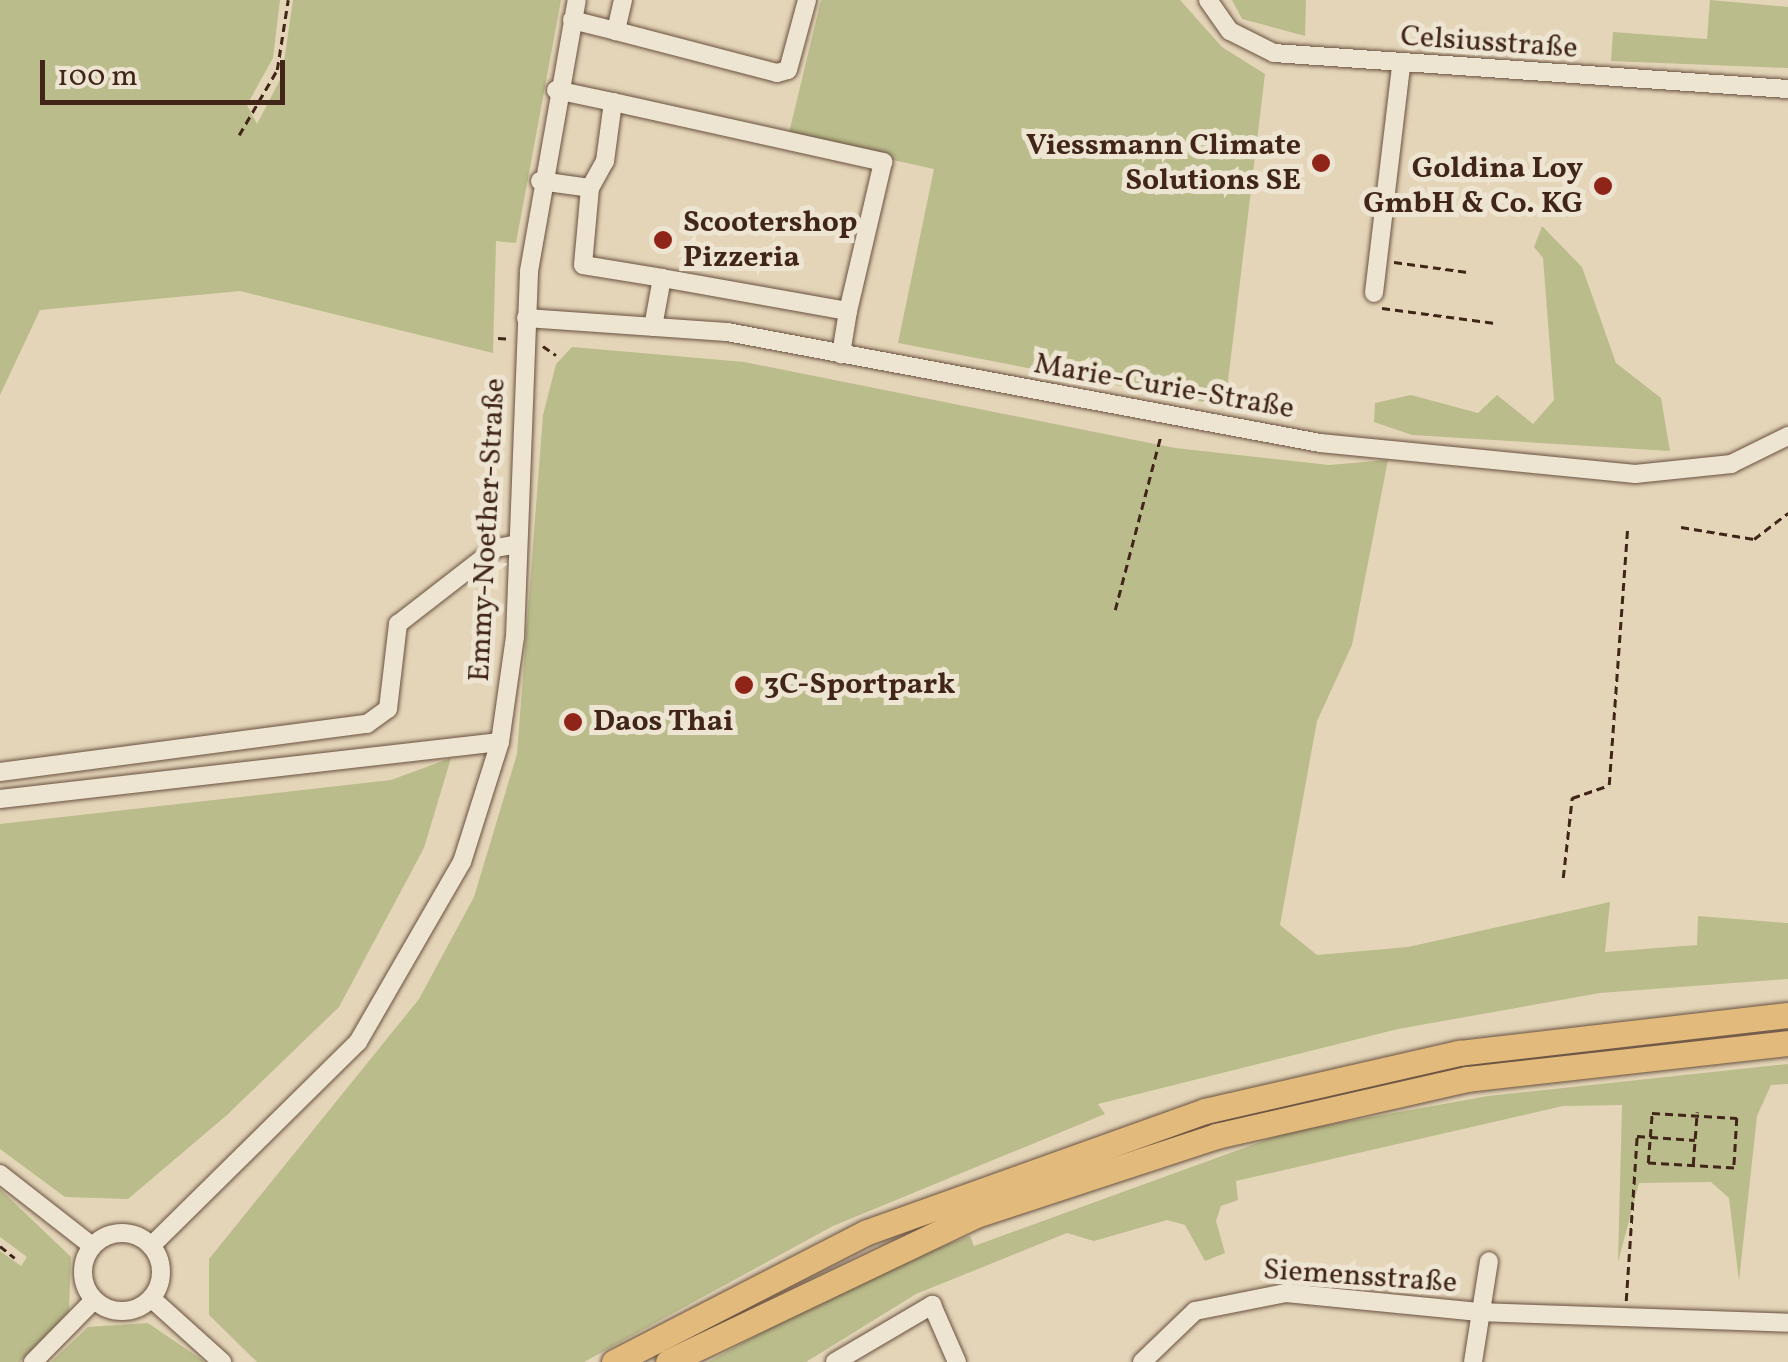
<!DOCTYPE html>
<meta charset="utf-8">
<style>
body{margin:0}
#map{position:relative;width:1788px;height:1362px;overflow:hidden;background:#e4d5b8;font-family:Vollkorn,serif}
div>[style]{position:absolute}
.green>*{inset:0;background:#babc8b}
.path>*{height:2.5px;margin-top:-1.25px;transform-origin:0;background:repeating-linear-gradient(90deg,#402518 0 8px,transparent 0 13px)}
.roads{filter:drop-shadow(0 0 2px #695140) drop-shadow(0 0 2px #695140)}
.minor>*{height:18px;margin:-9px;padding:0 9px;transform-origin:9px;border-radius:9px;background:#ede4d1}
.minor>.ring{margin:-9px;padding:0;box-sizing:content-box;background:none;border:18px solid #ede4d1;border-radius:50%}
.highway>*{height:25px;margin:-12.5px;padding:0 12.5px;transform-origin:12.5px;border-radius:12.5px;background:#e2ba7c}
.dots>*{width:28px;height:28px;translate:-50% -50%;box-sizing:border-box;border:5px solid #ede4d1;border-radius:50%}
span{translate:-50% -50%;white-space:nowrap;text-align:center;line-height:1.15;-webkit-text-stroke:10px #ede4d1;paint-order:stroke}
.street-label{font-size:30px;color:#402518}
.poi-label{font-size:30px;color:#402518;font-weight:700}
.right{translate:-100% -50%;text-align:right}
.left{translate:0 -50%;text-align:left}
.scale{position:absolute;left:40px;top:60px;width:245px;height:45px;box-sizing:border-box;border:5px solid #402518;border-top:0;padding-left:12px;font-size:30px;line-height:35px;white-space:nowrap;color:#402518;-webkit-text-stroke:8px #ede4d1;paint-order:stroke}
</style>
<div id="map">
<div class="green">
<div style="clip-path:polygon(0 0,280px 0,273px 58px,247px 105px,257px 124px,282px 76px,293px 0,561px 0,516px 243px,496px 241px,493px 353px,240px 291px,40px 310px,0 395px)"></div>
<div style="clip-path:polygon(821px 0,1180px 0,1222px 47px,1265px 74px,1225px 406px,898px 343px,934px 169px,788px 137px)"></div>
<div style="clip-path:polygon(1232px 0,1306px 0,1305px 36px,1242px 19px)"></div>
<div style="clip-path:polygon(1710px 0,1788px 7px,1788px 68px,1611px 61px,1613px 32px,1707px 39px)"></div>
<div style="clip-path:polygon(1542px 226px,1582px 267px,1616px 363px,1661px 398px,1670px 451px,1412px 435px,1374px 422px,1375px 403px,1411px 395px,1478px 413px,1497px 395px,1533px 424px,1554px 400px,1543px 258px,1534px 247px)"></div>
<div style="clip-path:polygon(572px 347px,744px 362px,1175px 448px,1329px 465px,1388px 460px,1352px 645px,1317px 721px,1280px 925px,1317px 955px,1408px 947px,1610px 902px,1605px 952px,1697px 945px,1698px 916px,1788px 923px,1788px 979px,1600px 993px,1398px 1029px,1098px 1104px,1105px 1114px,833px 1226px,584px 1362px,257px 1362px,209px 1315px,209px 1259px,419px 999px,474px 897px,517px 754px,543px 415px,556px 364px)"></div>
<div style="clip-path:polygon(451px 758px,424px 848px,339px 1007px,227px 1115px,128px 1199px,65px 1197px,0 1149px,0 824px,391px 780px)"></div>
<div style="clip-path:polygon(1788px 1064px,1788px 1084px,1771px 1085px,1757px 1116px,1739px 1281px,1729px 1198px,1711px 1182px,1639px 1183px,1618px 1262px,1622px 1105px,1563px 1106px,1236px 1181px,1238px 1200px,1221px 1206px,1216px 1221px,1225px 1253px,1205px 1261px,1185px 1225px,1167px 1220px,1094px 1241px,1067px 1233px,916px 1294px,806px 1362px,708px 1362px,873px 1272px,970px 1236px,974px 1246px,1288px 1132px,1488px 1096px)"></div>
<div style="clip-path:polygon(0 1189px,71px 1257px,69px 1311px,20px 1362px,0 1362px,0 1251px,21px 1266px,27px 1257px,0 1237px)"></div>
<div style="clip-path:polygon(148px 1323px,205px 1362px,51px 1362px,88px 1327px)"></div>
</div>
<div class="path">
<div style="left:239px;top:135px;width:75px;rotate:-59.7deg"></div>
<div style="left:277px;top:70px;width:71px;rotate:-81.1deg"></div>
<div style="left:1394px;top:262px;width:74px;rotate:7.8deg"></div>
<div style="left:1382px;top:308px;width:114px;rotate:7.6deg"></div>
<div style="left:498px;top:338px;width:13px;rotate:4deg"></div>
<div style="left:543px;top:346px;width:16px;rotate:35deg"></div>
<div style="left:1681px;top:527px;width:74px;rotate:9.3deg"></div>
<div style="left:1754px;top:539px;width:43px;rotate:-37.4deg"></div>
<div style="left:1115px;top:610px;width:178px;rotate:-75.3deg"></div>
<div style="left:1563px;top:878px;width:81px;rotate:-83.6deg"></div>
<div style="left:1572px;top:798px;width:39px;rotate:-19deg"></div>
<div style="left:1609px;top:785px;width:255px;rotate:-85.9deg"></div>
<div style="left:1652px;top:1113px;width:85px;rotate:3.4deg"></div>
<div style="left:1737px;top:1118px;width:50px;rotate:93.4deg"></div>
<div style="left:1734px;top:1168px;width:86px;rotate:-176.7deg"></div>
<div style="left:1648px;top:1163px;width:50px;rotate:-85.4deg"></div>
<div style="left:1693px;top:1165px;width:53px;rotate:-85.7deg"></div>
<div style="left:0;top:1246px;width:19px;rotate:39deg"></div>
<div style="left:1626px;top:1301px;width:165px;rotate:-86.2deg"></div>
<div style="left:1637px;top:1136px;width:58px;rotate:3.9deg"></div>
</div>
<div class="roads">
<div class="minor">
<div style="left:623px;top:0;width:32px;rotate:103deg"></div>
<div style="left:616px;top:31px;width:166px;rotate:14.6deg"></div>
<div style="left:777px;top:73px;width:11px;rotate:-15deg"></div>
<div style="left:788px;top:70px;width:73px;rotate:-74.8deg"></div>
<div style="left:1208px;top:0;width:38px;rotate:55deg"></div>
<div style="left:1230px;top:31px;width:49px;rotate:26.6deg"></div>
<div style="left:1274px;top:53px;width:515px;rotate:4.01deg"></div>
<div style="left:572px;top:20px;width:45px;rotate:14deg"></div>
<div style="left:556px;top:90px;width:58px;rotate:11.9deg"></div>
<div style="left:613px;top:102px;width:60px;rotate:97.7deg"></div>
<div style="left:605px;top:161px;width:31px;rotate:119deg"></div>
<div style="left:613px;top:102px;width:277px;rotate:12.5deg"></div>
<div style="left:883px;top:162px;width:153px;rotate:103.2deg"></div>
<div style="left:540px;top:181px;width:50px;rotate:8deg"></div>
<div style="left:590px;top:188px;width:77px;rotate:95.2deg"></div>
<div style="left:583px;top:265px;width:80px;rotate:9.3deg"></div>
<div style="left:1374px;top:293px;width:229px;rotate:-83.2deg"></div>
<div style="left:526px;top:318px;width:201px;rotate:4deg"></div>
<div style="left:727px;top:332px;width:603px;rotate:10.6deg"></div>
<div style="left:1320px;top:443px;width:317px;rotate:5.6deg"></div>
<div style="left:1635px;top:474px;width:97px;rotate:-5.9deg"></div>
<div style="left:1731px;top:464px;width:64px;rotate:-26.2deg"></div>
<div style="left:653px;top:327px;width:50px;rotate:-79.6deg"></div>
<div style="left:662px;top:278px;width:189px;rotate:10.1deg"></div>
<div style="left:848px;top:311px;width:44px;rotate:99.2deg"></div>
<div style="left:0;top:772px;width:370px;rotate:-7.5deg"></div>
<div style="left:367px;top:724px;width:26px;rotate:-36deg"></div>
<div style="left:388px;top:709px;width:86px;rotate:-83.3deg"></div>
<div style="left:398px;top:624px;width:124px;rotate:-37.8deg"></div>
<div style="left:496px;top:548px;width:22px;rotate:-10deg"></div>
<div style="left:0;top:799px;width:503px;rotate:-6.5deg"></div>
<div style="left:0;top:1174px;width:117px;rotate:38deg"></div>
<div class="ring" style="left:83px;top:1233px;width:60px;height:60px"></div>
<div style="left:151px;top:1246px;width:291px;rotate:-44.6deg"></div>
<div style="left:358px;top:1042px;width:208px;rotate:-60deg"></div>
<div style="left:462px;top:862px;width:126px;rotate:-72.4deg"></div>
<div style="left:500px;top:742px;width:106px;rotate:-81.9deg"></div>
<div style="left:515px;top:637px;width:366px;rotate:-87.8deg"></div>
<div style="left:529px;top:271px;width:275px;rotate:-80deg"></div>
<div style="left:151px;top:1298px;width:96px;rotate:42deg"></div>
<div style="left:33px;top:1362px;width:87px;rotate:-45.5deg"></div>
<div style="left:835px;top:1362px;width:113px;rotate:-30.4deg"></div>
<div style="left:932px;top:1305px;width:62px;rotate:66.3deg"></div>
<div style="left:1142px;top:1362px;width:74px;rotate:-43.9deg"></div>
<div style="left:1195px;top:1311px;width:93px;rotate:-11.2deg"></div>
<div style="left:1286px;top:1293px;width:194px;rotate:5.6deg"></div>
<div style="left:1479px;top:1312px;width:309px;rotate:2deg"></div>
<div style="left:1473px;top:1362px;width:102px;rotate:-81deg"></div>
</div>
<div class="highway">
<div style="left:614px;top:1362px;width:284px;rotate:-27.2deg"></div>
<div style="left:867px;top:1232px;width:359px;rotate:-19.7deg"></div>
<div style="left:1205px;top:1111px;width:261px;rotate:-12.9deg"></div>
<div style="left:1459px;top:1053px;width:331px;rotate:-6.6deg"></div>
<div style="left:668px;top:1362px;width:341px;rotate:-25.5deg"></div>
<div style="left:976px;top:1215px;width:253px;rotate:-18.2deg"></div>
<div style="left:1216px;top:1136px;width:257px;rotate:-12.8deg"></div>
<div style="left:1467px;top:1079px;width:323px;rotate:-6.4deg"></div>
</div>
</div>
<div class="dots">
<div style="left:1321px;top:163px;background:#8f2418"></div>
<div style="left:1603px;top:186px;background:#8f2418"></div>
<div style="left:663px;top:240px;background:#8f2418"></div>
<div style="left:744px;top:685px;background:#8f2418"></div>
<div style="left:573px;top:722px;background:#8f2418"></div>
</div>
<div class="street-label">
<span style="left:1489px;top:43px;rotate:4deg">Celsiusstraße</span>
<span style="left:1164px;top:387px;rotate:10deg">Marie-Curie-Straße</span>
<span style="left:488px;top:530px;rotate:-87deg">Emmy-Noether-Straße</span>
<span style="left:1360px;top:1277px;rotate:4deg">Siemensstraße</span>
</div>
<div class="poi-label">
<span class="right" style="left:1301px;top:163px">Viessmann Climate<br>Solutions SE</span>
<span class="right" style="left:1583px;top:186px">Goldina Loy<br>GmbH &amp; Co. KG</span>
<span class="left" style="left:683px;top:240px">Scootershop<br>Pizzeria</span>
<span class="left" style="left:764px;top:685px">3C-Sportpark</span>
<span class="left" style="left:593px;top:722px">Daos Thai</span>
</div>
<div class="scale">100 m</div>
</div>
